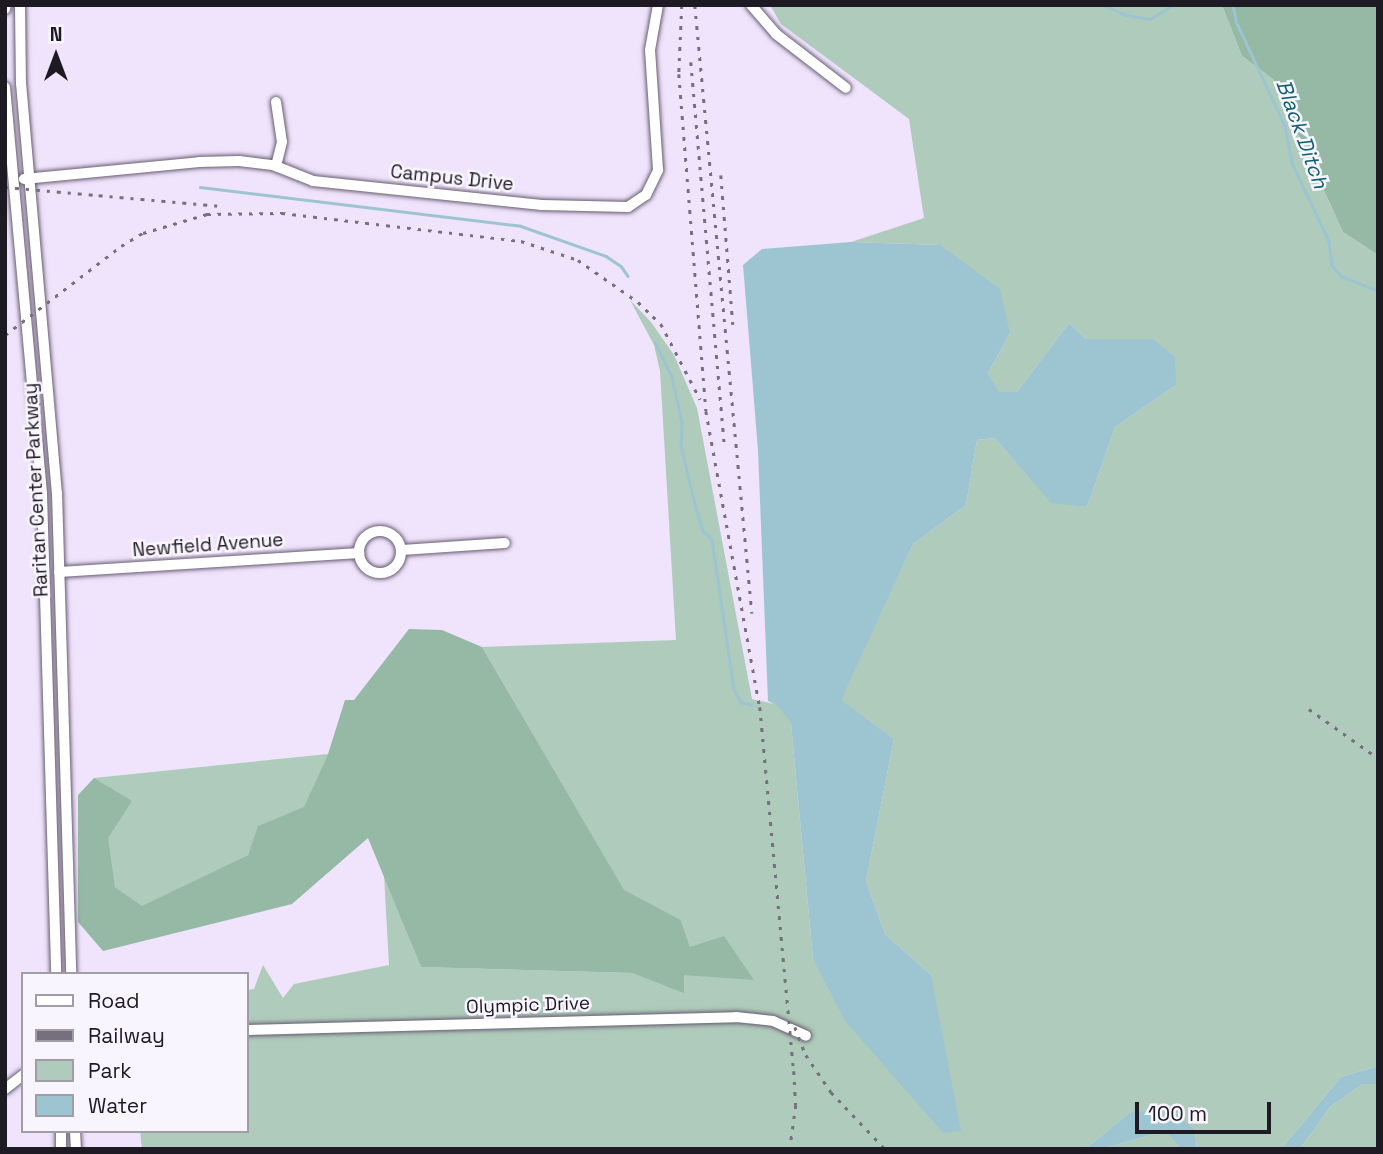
<!DOCTYPE html>
<style>
body{margin:0}
#map{position:relative;width:1383px;height:1154px;overflow:hidden;background:#efe4fc;font-family:"Space Grotesk",sans-serif}
div>[style]{position:absolute}
.green>*{inset:0;background:#afcbbb}
.forest>*{inset:0;background:#96b9a5}
.water>*{inset:0;background:#9cc5d1}
.stream>*{height:2.5px;margin:-1.25px;padding:0 1.25px;transform-origin:1.25px;border-radius:1.25px;background:#9cc5d1}
.roads{filter:drop-shadow(0 0 2px #675d72) drop-shadow(0 0 2px #675d72)}
.minor>*{height:10px;margin:-5px;padding:0 5px;transform-origin:5px;border-radius:5px;background:#fff}
.minor>.ring{margin:-5px;padding:0;box-sizing:content-box;background:none;border:10px solid #fff;border-radius:50%}
.rail>*{height:2.5px;margin-top:-1.25px;transform-origin:0;background:repeating-linear-gradient(90deg,#766f7e 0 3.5px,transparent 0 10.5px)}
span{translate:-50% -50%;white-space:nowrap;text-align:center;line-height:1.15;-webkit-text-stroke:5px #f9f5fe;paint-order:stroke}
.street-label{font-size:19px;color:#1e1a23}
.water-label{font-size:21px;color:#0c6071;font-style:italic}
.frame{position:absolute;inset:0;border:7px solid #1e1a23;pointer-events:none}
.legend{position:absolute;left:21px;top:972px;width:228px;height:161px;box-sizing:border-box;background:#f9f5fe;border:2px solid #a19da6;margin:0;padding:9px 12px;list-style:none;font-size:21px;color:#1e1a23}
.legend li{display:flex;align-items:center;gap:14px;height:35px}
.legend b{width:35px;border:2px solid #a19da6}
.north{position:absolute;left:21px;top:21px;width:70px;height:70px;-webkit-text-stroke:5px #f9f5fe;paint-order:stroke;rotate:0deg;font-size:19px;font-weight:700;line-height:28px;text-align:center;color:#1e1a23}
.north::after{content:'';display:block;margin:auto;width:24px;height:32px;background:#1e1a23;clip-path:polygon(50% 0,100% 100%,50% 72%,0 100%)}
.scale{position:absolute;left:1135px;top:1102px;width:136px;height:32px;box-sizing:border-box;border:4px solid #1e1a23;border-top:0;padding-left:9px;font-size:21px;line-height:24px;white-space:nowrap;color:#1e1a23;-webkit-text-stroke:5px #f9f5fe;paint-order:stroke}
</style>
<div id="map">
<div class="green">
<div style="clip-path:polygon(770px 5px,1222px 5px,1242px 56px,1273px 79px,1343px 232px,1378px 255px,1378px 1066px,1341px 1077px,1281px 1149px,1197px 1149px,1195px 1130px,1132px 1111px,1085px 1149px,142px 1149px,140px 1131px,247px 1131px,247px 990px,254px 989px,263px 965px,283px 998px,294px 984px,389px 965px,384px 875px,421px 967px,632px 973px,684px 992px,683px 975px,690px 947px,681px 920px,624px 891px,482px 647px,676px 640px,660px 371px,654px 345px,630px 300px,651px 322px,674px 355px,697px 408px,752px 699px,778px 705px,791px 724px,813px 959px,931px 975px,885px 934px,866px 881px,894px 739px,840px 700px,913px 544px,966px 505px,977px 440px,995px 438px,1051px 502px,1087px 507px,1115px 427px,1176px 385px,1153px 339px,1086px 339px,1069px 323px,1017px 392px,999px 393px,988px 373px,1010px 333px,940px 245px,851px 242px,924px 218px,909px 119px,781px 24px)"></div>
<div style="clip-path:polygon(328px 754px,304px 808px,259px 826px,248px 855px,142px 907px,115px 887px,94px 778px)"></div>
<div style="clip-path:polygon(1363px 1084px,1378px 1084px,1378px 1149px,1300px 1149px,1330px 1107px)"></div>
<div style="clip-path:polygon(1165px 1131px,1181px 1149px,1101px 1149px)"></div>
</div>
<div class="forest">
<div style="clip-path:polygon(1222px 5px,1378px 6px,1378px 255px,1343px 232px,1273px 79px,1242px 56px)"></div>
<div style="clip-path:polygon(409px 629px,442px 630px,482px 647px,624px 890px,681px 920px,690px 947px,724px 936px,754px 980px,684px 975px,684px 993px,632px 973px,421px 967px,368px 838px,292px 904px,103px 951px,78px 922px,78px 795px,94px 778px,132px 801px,108px 838px,115px 887px,142px 906px,248px 855px,258px 826px,304px 807px,328px 754px,345px 700px,354px 700px)"></div>
</div>
<div class="water">
<div style="clip-path:polygon(851px 242px,940px 245px,1000px 289px,1010px 333px,988px 373px,999px 392px,1017px 392px,1069px 323px,1086px 339px,1153px 339px,1175px 357px,1176px 385px,1115px 427px,1087px 507px,1051px 503px,995px 438px,977px 440px,966px 505px,913px 544px,841px 700px,894px 739px,866px 881px,885px 934px,931px 975px,961px 1131px,943px 1133px,845px 1021px,813px 959px,791px 724px,778px 706px,768px 701px,758px 450px,743px 265px,762px 249px)"></div>
<div style="clip-path:polygon(1378px 1066px,1378px 1084px,1363px 1084px,1330px 1107px,1300px 1149px,1281px 1149px,1341px 1077px)"></div>
<div style="clip-path:polygon(1132px 1111px,1175px 1113px,1195px 1130px,1197px 1149px,1181px 1149px,1165px 1131px,1101px 1149px,1085px 1149px)"></div>
</div>
<div class="stream">
<div style="left:1103px;top:5px;width:26px;rotate:23deg"></div>
<div style="left:1127px;top:15px;width:23px;rotate:10deg"></div>
<div style="left:1150px;top:19px;width:27px;rotate:-31deg"></div>
<div style="left:1233px;top:5px;width:16px;rotate:79deg"></div>
<div style="left:1236px;top:21px;width:116px;rotate:65deg"></div>
<div style="left:1285px;top:126px;width:38px;rotate:79deg"></div>
<div style="left:1292px;top:163px;width:86px;rotate:64.6deg"></div>
<div style="left:1329px;top:241px;width:24px;rotate:83deg"></div>
<div style="left:1332px;top:265px;width:14px;rotate:51deg"></div>
<div style="left:1341px;top:276px;width:40px;rotate:22deg"></div>
<div style="left:200px;top:187px;width:323px;rotate:6.9deg"></div>
<div style="left:521px;top:226px;width:90px;rotate:19.4deg"></div>
<div style="left:606px;top:256px;width:18px;rotate:34deg"></div>
<div style="left:621px;top:266px;width:12px;rotate:55deg"></div>
<div style="left:655px;top:342px;width:39px;rotate:64deg"></div>
<div style="left:672px;top:377px;width:46px;rotate:77.5deg"></div>
<div style="left:682px;top:422px;width:24px;rotate:92deg"></div>
<div style="left:681px;top:446px;width:64px;rotate:76.4deg"></div>
<div style="left:696px;top:508px;width:24px;rotate:73deg"></div>
<div style="left:703px;top:531px;width:12px;rotate:42deg"></div>
<div style="left:712px;top:539px;width:152px;rotate:81.7deg"></div>
<div style="left:734px;top:689px;width:15px;rotate:62deg"></div>
<div style="left:741px;top:702px;width:11px;rotate:15deg"></div>
</div>
<div class="roads">
<div class="minor">
<div style="left:20px;top:5px;width:78px;rotate:89.3deg"></div>
<div style="left:21px;top:83px;width:412px;rotate:85deg"></div>
<div style="left:57px;top:493px;width:481px;rotate:88.3deg"></div>
<div style="left:751px;top:5px;width:38px;rotate:49deg"></div>
<div style="left:776px;top:34px;width:88px;rotate:37.6deg"></div>
<div style="left:5px;top:9px;width:4px;rotate:-76deg"></div>
<div style="left:5px;top:87px;width:409px;rotate:84.8deg"></div>
<div style="left:42px;top:494px;width:480px;rotate:88.3deg"></div>
<div style="left:276px;top:102px;width:40px;rotate:81.5deg"></div>
<div style="left:282px;top:142px;width:25px;rotate:104deg"></div>
<div style="left:24px;top:179px;width:176px;rotate:-5.5deg"></div>
<div style="left:199px;top:162px;width:40px;rotate:-1.4deg"></div>
<div style="left:239px;top:161px;width:34px;rotate:7deg"></div>
<div style="left:273px;top:165px;width:43px;rotate:21.8deg"></div>
<div style="left:313px;top:181px;width:230px;rotate:6deg"></div>
<div style="left:542px;top:205px;width:86px;rotate:1.3deg"></div>
<div style="left:628px;top:207px;width:22px;rotate:-34deg"></div>
<div style="left:646px;top:195px;width:28px;rotate:-64deg"></div>
<div style="left:658px;top:170px;width:120px;rotate:-93.8deg"></div>
<div style="left:650px;top:50px;width:46px;rotate:-79.9deg"></div>
<div class="ring" style="left:359px;top:531px;width:32px;height:32px"></div>
<div style="left:402px;top:550px;width:103px;rotate:-3.9deg"></div>
<div style="left:59px;top:572px;width:301px;rotate:-3.6deg"></div>
<div style="left:247px;top:1030px;width:489px;rotate:-1.5deg"></div>
<div style="left:736px;top:1017px;width:37px;rotate:6deg"></div>
<div style="left:773px;top:1021px;width:36px;rotate:24deg"></div>
<div style="left:5px;top:1089px;width:23px;rotate:-38deg"></div>
<div style="left:61px;top:1131px;width:18px;rotate:90deg"></div>
<div style="left:75px;top:1131px;width:18px;rotate:87deg"></div>
</div>
</div>
<div class="rail">
<div style="left:682px;top:5px;width:69px;rotate:92.5deg"></div>
<div style="left:679px;top:74px;width:338px;rotate:85.4deg"></div>
<div style="left:706px;top:411px;width:301px;rotate:79.7deg"></div>
<div style="left:760px;top:707px;width:366px;rotate:84.7deg"></div>
<div style="left:794px;top:1071px;width:34px;rotate:87deg"></div>
<div style="left:796px;top:1105px;width:44px;rotate:97.8deg"></div>
<div style="left:695px;top:5px;width:611px;rotate:84.64deg"></div>
<div style="left:691px;top:62px;width:388px;rotate:85deg"></div>
<div style="left:721px;top:175px;width:150px;rotate:85.4deg"></div>
<div style="left:5px;top:187px;width:217px;rotate:5deg"></div>
<div style="left:5px;top:335px;width:146px;rotate:-37.5deg"></div>
<div style="left:121px;top:246px;width:26px;rotate:-31deg"></div>
<div style="left:143px;top:233px;width:67px;rotate:-16.5deg"></div>
<div style="left:207px;top:214px;width:75px;rotate:-0.8deg"></div>
<div style="left:282px;top:213px;width:241px;rotate:6.7deg"></div>
<div style="left:521px;top:241px;width:60px;rotate:18.4deg"></div>
<div style="left:578px;top:260px;width:73px;rotate:35deg"></div>
<div style="left:638px;top:302px;width:32px;rotate:44deg"></div>
<div style="left:661px;top:324px;width:85px;rotate:62.5deg"></div>
<div style="left:1309px;top:709px;width:85px;rotate:35.4deg"></div>
<div style="left:795px;top:1027px;width:30px;rotate:69deg"></div>
<div style="left:806px;top:1055px;width:45px;rotate:56deg"></div>
<div style="left:831px;top:1092px;width:79px;rotate:46.5deg"></div>
</div>
<div class="street-label">
<span style="left:452px;top:178px;rotate:6deg">Campus Drive</span>
<span style="left:36px;top:490px;rotate:-93deg">Raritan Center Parkway</span>
<span style="left:208px;top:545px;rotate:-4deg">Newfield Avenue</span>
<span style="left:528px;top:1005px;rotate:-2deg">Olympic Drive</span>
</div>
<div class="water-label">
<span style="left:1302px;top:134px;rotate:70deg">Black Ditch</span>
</div>
<div class="frame"></div>
<ul class="legend">
<li><b style="height:9px;background:#fff"></b>Road</li>
<li><b style="height:9px;background:#766f7e"></b>Railway</li>
<li><b style="height:19px;background:#afcbbb"></b>Park</li>
<li><b style="height:19px;background:#9cc5d1"></b>Water</li>
</ul>
<div class="north">N</div>
<div class="scale">100 m</div>
</div>
